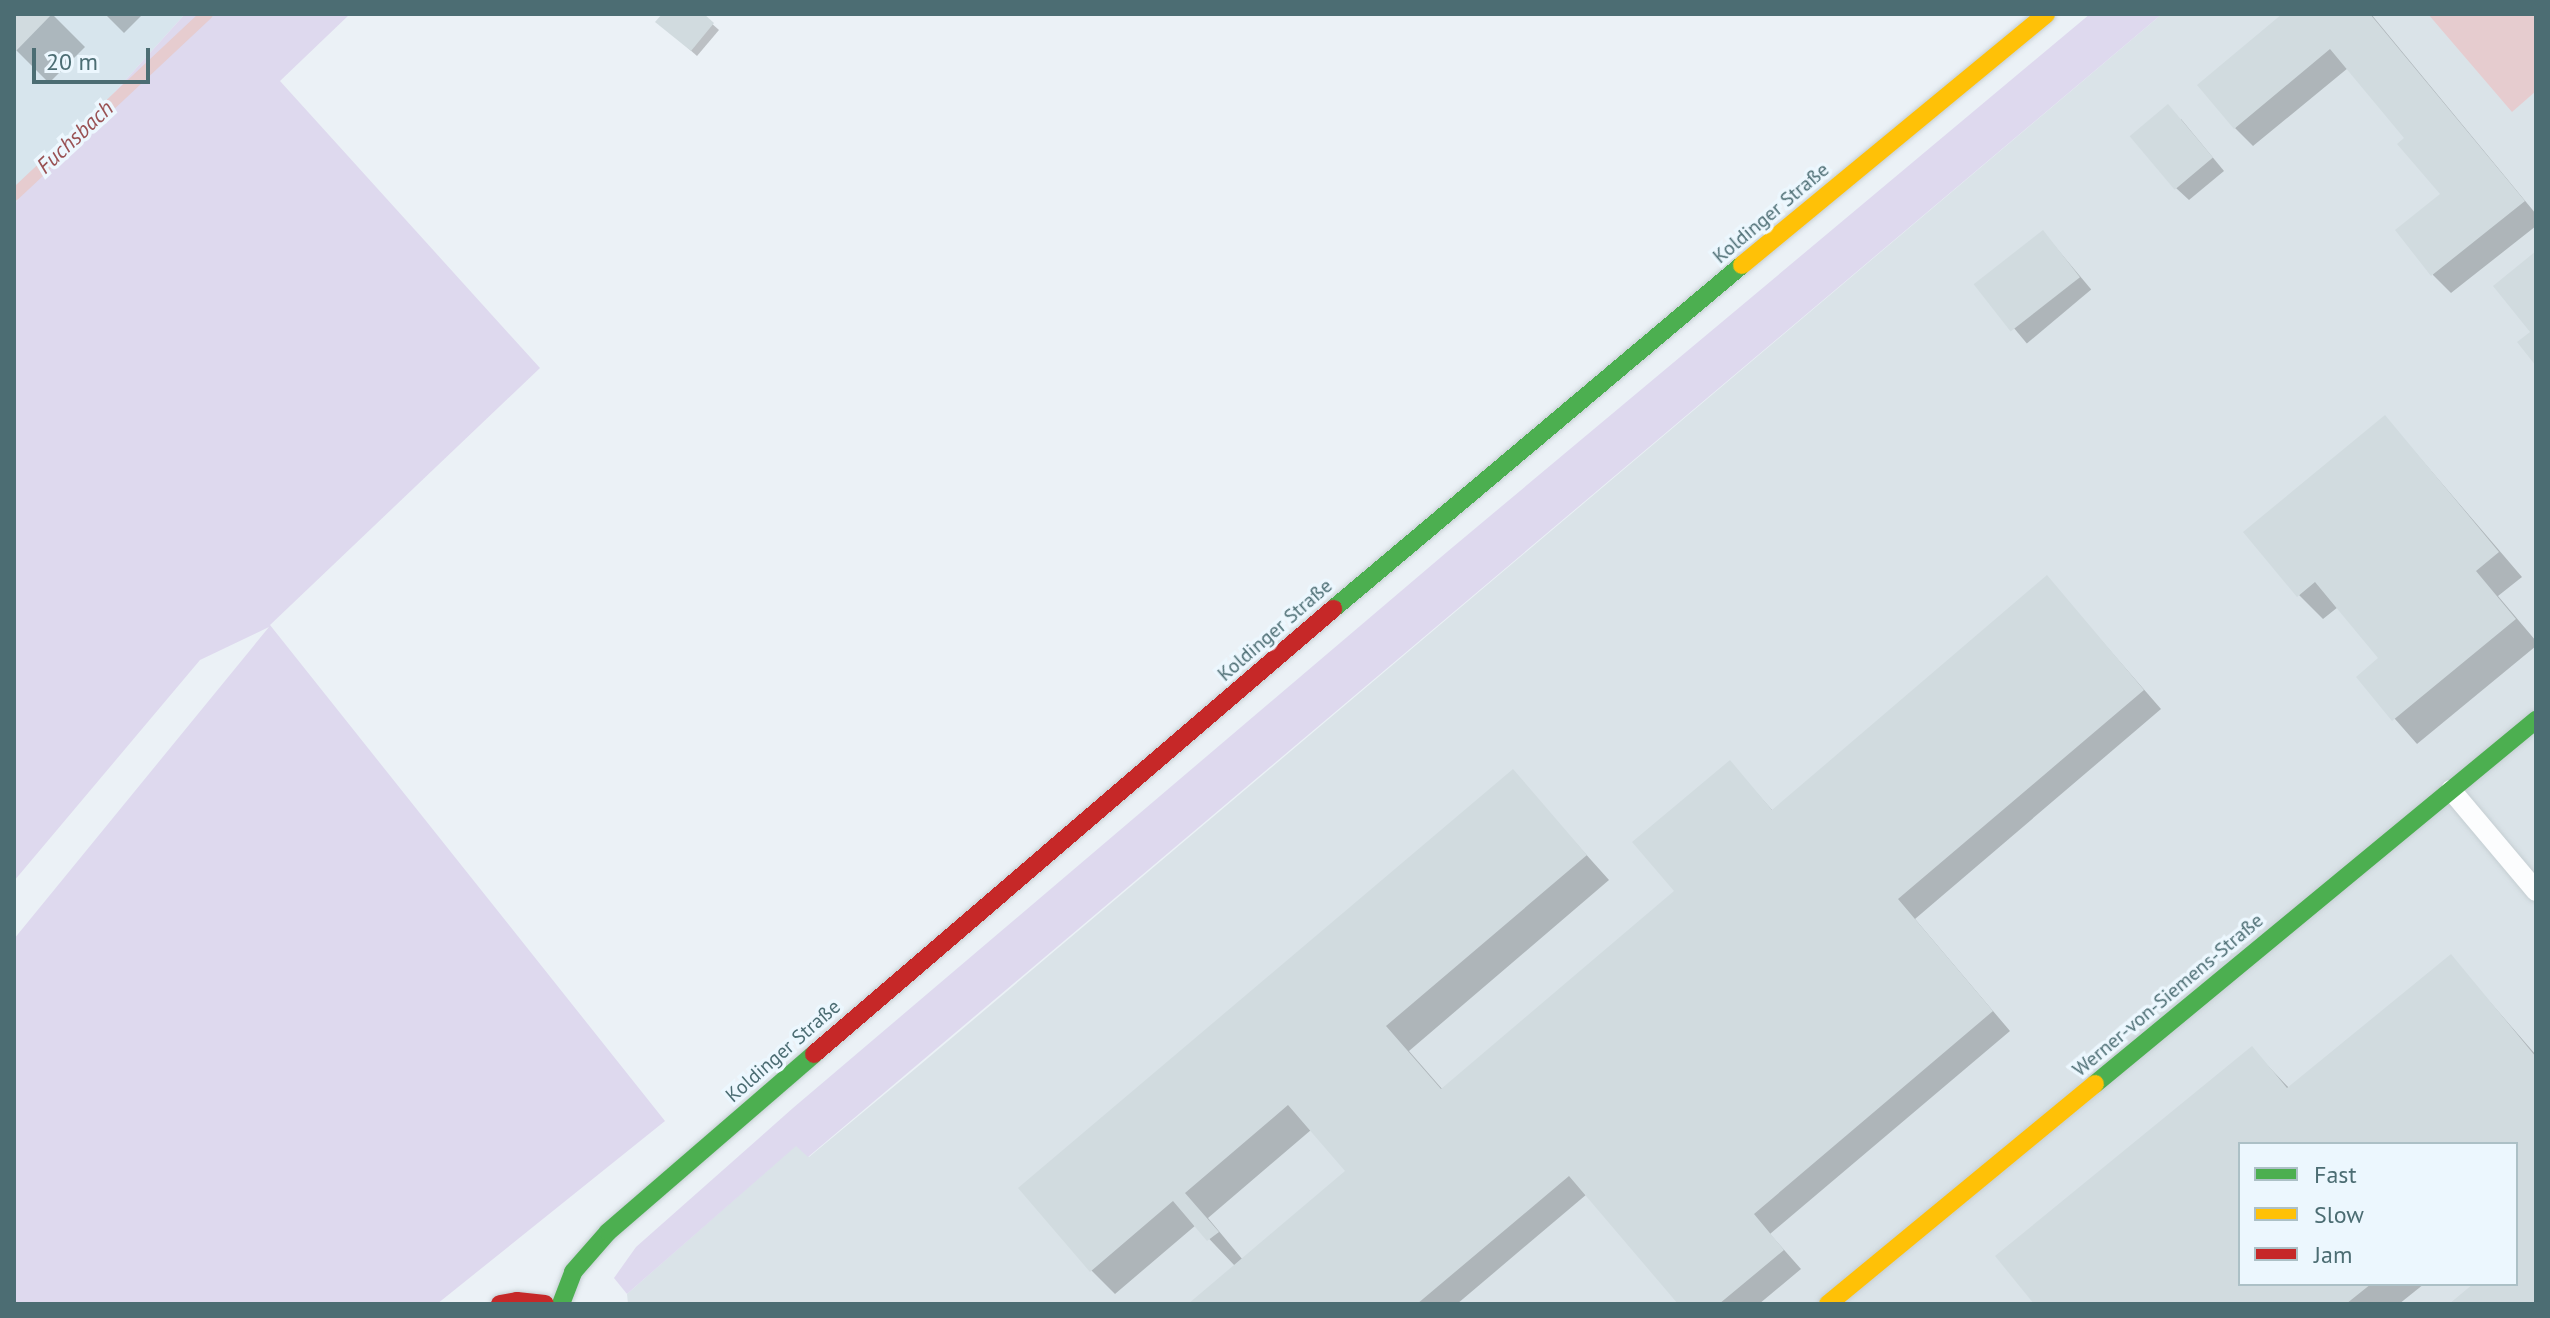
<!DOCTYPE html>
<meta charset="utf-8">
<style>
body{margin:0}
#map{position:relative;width:2550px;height:1318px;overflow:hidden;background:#ebf1f6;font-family:"PT Sans",sans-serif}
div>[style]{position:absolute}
.residential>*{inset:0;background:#d7e5ed}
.industrial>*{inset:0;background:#dae3e8}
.green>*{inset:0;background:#ded9ee}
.water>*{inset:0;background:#e6cccf}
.shadow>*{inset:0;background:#0003;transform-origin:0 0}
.stream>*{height:12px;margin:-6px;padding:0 6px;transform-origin:6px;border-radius:6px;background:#e6cccf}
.building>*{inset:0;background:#d1dbdf;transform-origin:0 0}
.roads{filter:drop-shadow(0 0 2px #c5ced2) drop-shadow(0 0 2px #c5ced2)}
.lane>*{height:20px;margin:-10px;padding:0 10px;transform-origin:10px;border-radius:10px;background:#fcfdfe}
.fast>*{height:18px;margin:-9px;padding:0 9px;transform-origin:9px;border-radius:9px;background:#4caf50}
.slow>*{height:18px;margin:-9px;padding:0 9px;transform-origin:9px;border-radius:9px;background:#ffc107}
.jam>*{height:18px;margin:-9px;padding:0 9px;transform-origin:9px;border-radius:9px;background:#c62828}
span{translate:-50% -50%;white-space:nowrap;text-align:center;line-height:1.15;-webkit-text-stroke:7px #ecf7fe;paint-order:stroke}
.street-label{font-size:20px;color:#4c6d73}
.water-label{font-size:22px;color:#995153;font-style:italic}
.frame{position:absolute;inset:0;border:16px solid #4c6d73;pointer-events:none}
.legend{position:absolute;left:2238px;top:1142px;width:280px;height:144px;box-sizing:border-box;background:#ecf7fe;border:2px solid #acc0c6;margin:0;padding:10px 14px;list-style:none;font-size:24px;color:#4c6d73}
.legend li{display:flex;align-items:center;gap:16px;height:40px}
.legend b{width:40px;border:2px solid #acc0c6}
.scale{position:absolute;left:32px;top:48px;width:118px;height:36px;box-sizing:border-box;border:4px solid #4c6d73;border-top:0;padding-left:10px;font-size:24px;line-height:28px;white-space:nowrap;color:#4c6d73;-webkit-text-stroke:6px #ecf7fe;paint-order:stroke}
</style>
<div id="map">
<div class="residential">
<div style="clip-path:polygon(14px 14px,185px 14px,14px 204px)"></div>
</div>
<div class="industrial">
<div style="clip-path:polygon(evenodd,2162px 14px,2536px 14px,2536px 1304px,628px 1304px,627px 1294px,796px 1145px,809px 1157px,921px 1064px,2162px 14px,2240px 1144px,2516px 1144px,2516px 1284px,2240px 1284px,2240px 1144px)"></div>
</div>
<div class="green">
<div style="clip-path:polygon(185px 14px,350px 14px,280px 81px,540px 368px,270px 625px,665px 1121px,437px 1304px,14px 1304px,14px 939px,269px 627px,200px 660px,14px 881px,14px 204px)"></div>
<div style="clip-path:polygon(2090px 14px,2162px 14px,808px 1157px,796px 1146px,627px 1294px,614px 1278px,636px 1247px,793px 1108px,1447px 552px)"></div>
</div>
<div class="water">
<div style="clip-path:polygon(2428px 14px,2536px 14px,2536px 91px,2512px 112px)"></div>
</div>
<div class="shadow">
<div style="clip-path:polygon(14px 14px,52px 14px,85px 47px,49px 83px,14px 48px)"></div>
<div style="clip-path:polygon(105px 14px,143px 14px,124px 33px)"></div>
<div style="clip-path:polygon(665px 14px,701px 14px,719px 30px,697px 56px,664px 27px)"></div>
<div style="clip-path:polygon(2286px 14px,2371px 14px,2536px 214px,2536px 226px,2451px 293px,2433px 275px,2442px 194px,2407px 138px,2348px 68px,2253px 146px,2235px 128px)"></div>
<div style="clip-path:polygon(2181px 119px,2224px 171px,2189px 200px,2176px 188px)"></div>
<div style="left:2043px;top:232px;width:75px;height:84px;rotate:50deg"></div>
<div style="clip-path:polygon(2385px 417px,2522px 577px,2498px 596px,2536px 641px,2536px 646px,2417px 744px,2358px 677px,2381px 659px,2338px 607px,2323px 619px,2299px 595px)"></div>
<div style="clip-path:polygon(evenodd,2047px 578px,2161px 709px,1915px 919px,2010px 1031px,1770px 1234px,1801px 1269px,1759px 1304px,1681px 1304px,1587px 1194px,1457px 1304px,1191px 1304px,1235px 1266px,1196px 1225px,1115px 1294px,1091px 1270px,1512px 772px,1609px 880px,1409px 1051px,1443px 1090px,1676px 892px,1730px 763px,1773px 811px,2047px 578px,1311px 1130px,1347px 1171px,1243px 1260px,1208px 1218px,1311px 1130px)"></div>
<div style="clip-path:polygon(2451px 957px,2536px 1055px,2536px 1304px,2452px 1304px,2477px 1284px,2516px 1284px,2516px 1144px,2240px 1144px,2240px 1284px,2424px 1284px,2399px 1304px,2037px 1304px,2252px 1049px,2290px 1089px)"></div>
</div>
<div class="stream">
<div style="left:14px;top:195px;width:265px;rotate:-43.2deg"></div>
</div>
<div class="building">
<div style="clip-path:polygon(14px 14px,52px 14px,14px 53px)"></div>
<div style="clip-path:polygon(662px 14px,704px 14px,714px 23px,691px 51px,655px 22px)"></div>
<div style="clip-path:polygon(2282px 14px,2370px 14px,2525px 201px,2431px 276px,2395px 230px,2440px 194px,2397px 144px,2404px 138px,2330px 49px,2234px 129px,2197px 85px)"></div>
<div style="left:2168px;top:104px;width:70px;height:50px;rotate:50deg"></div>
<div style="left:2043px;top:230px;width:60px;height:88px;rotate:52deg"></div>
<div style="clip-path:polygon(2536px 251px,2536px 366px,2517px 342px,2530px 332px,2493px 286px)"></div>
<div style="clip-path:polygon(2385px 415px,2499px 552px,2476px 571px,2516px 619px,2392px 721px,2356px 677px,2378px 658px,2315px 582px,2297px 597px,2243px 532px)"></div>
<div style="clip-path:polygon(2047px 575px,2144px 690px,1898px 899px,1993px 1011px,1754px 1214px,1784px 1250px,1719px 1304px,1678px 1304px,1569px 1176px,1417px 1304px,1188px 1304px,1345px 1171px,1288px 1105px,1185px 1193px,1219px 1232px,1207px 1241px,1173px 1201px,1090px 1272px,1018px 1188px,1513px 769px,1587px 855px,1386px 1026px,1441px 1089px,1674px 891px,1632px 842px,1730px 760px,1772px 810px)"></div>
<div style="clip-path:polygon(2451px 954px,2536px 1057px,2536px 1304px,2449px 1304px,2473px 1284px,2516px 1284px,2516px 1144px,2240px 1144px,2240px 1284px,2371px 1284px,2346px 1304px,2034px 1304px,1995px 1256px,2252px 1046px,2287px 1088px)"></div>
</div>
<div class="roads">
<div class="lane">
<div style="left:2451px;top:790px;width:132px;rotate:49.9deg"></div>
</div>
<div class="fast">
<div style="left:1333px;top:609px;width:534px;rotate:-40.07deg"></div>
<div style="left:2095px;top:1084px;width:572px;rotate:-39.54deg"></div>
<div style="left:561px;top:1304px;width:34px;rotate:-69deg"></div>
<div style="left:573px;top:1272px;width:53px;rotate:-48.8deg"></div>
<div style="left:608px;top:1232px;width:272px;rotate:-40.8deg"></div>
</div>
<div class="slow">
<div style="left:1742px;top:265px;width:394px;rotate:-39.5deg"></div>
<div style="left:1828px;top:1304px;width:346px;rotate:-39.5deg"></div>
</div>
<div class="jam">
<div style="left:814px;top:1054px;width:684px;rotate:-40.61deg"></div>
<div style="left:500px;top:1304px;width:17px;rotate:-10deg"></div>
<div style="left:517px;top:1301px;width:28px;rotate:6deg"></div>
</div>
</div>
<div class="street-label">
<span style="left:1771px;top:213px;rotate:-40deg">Koldinger Straße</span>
<span style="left:1275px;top:630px;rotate:-41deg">Koldinger Straße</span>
<span style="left:2168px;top:995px;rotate:-40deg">Werner-von-Siemens-Straße</span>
<span style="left:783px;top:1051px;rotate:-41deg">Koldinger Straße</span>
</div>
<div class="water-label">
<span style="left:75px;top:137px;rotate:-43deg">Fuchsbach</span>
</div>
<div class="frame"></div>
<ul class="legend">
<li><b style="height:10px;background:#4caf50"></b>Fast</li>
<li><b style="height:10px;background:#ffc107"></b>Slow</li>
<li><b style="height:10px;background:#c62828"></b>Jam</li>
</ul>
<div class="scale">20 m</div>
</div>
